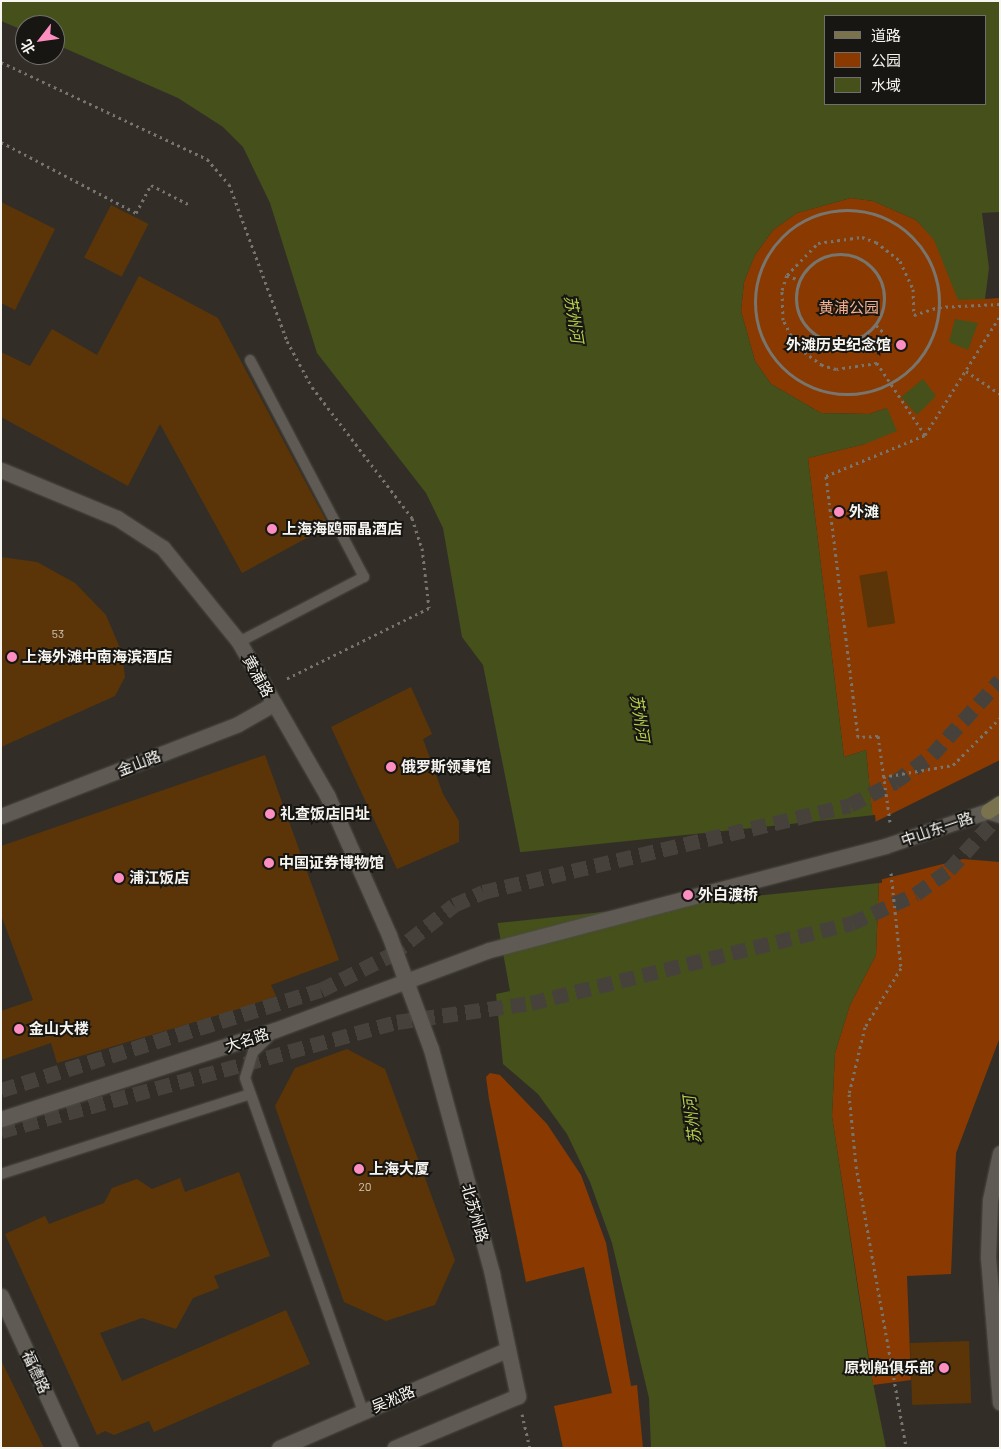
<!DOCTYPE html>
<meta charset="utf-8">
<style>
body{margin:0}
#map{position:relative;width:1001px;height:1449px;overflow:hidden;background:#322e27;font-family:Barlow,"Noto Sans SC",sans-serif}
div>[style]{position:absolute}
.green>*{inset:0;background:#8a3a01}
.water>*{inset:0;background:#45501b}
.pier>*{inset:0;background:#322e27;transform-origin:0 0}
.building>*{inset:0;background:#5b3507;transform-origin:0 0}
.primary-tunnel>*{height:15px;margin-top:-7.5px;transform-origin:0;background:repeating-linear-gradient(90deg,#46423b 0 15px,transparent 0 23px)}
.path>*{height:3px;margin-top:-1.5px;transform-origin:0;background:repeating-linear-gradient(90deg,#78756e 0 2.5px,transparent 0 6.5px)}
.path>.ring{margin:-1.5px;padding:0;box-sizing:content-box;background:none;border:3px solid #78756e;border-radius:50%}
.roads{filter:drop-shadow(0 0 1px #4e4c46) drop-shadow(0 0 1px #4e4c46)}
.service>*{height:10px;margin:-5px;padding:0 5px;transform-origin:5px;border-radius:5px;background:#5f5b54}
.minor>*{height:15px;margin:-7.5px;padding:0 7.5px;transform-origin:7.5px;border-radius:7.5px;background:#5f5b54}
.tertiary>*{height:15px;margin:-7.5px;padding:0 7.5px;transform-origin:7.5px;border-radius:7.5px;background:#5f5b54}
.secondary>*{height:15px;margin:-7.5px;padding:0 7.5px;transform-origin:7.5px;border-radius:7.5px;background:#79724d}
.dots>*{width:14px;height:14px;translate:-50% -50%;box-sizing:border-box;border:2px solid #181613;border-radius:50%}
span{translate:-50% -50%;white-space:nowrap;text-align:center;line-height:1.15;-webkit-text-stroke:4px #181613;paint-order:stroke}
.number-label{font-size:12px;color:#d0c5b6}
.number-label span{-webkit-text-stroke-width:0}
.park-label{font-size:15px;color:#f8b28f}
.poi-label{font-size:15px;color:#f7f5f0;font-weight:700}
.right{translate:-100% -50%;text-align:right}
.left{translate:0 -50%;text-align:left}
.street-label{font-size:15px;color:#f7f5f0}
.water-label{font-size:16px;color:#b5cf4a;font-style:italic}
.frame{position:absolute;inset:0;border:2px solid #f7f5f0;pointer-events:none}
.legend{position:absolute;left:824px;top:15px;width:162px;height:90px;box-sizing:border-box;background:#181613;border:1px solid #716f6b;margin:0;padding:6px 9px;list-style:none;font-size:15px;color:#f7f5f0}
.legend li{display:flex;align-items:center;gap:10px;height:25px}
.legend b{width:25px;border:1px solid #716f6b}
.north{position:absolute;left:15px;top:15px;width:50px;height:50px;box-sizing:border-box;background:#181613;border:1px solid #716f6b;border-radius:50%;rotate:240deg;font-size:14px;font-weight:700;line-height:20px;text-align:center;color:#f7f5f0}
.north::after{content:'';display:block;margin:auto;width:18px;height:22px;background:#fd8ec0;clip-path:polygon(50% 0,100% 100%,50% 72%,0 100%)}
</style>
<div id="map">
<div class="green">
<div style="clip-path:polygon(851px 198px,873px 201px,916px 220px,934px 239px,947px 268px,985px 299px,1000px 298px,1000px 760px,873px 823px,866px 750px,844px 757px,808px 458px,865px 444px,887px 408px,869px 414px,821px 413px,771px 384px,755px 361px,741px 311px,744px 282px,755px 255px,773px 230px,797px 213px)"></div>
<div style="clip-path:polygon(963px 859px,1000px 862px,1000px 1037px,956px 1153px,951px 1274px,907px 1276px,911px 1380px,873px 1385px,832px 1116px,835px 1053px,850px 1005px,876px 955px,879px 880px)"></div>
<div style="clip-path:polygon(490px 1073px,500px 1075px,547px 1124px,581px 1175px,606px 1243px,631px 1386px,637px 1385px,643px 1448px,563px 1448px,554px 1406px,612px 1393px,584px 1267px,526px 1282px,489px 1099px,486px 1077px)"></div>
</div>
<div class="water">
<div style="clip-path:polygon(evenodd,1px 1px,1000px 1px,1000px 212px,982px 213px,989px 268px,985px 299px,958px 300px,934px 240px,916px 220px,873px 201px,851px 198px,797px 213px,773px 230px,755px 255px,744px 282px,741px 311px,755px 361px,771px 384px,821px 413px,869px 414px,887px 408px,897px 431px,865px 444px,808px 458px,844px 757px,866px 750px,879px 880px,876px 955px,850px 1005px,835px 1053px,832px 1116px,869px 1363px,886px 1448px,651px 1448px,649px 1398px,612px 1243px,590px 1182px,567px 1134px,538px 1094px,503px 1064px,496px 994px,510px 991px,488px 871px,523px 866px,483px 665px,462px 637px,443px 528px,426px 493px,317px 353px,270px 203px,243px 147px,223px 127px,178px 98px,55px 44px,55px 25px,25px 25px,25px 31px,1px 21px,1px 1px,825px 16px,985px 16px,985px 104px,825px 104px,825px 16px)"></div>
<div style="clip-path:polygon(955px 319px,978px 323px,968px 350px,949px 342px)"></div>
<div style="clip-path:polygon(923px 379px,936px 396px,917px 415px,901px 397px)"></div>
</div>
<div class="pier">
<div style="left:875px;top:815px;width:68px;height:394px;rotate:84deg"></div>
</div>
<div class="building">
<div style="clip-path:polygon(1px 202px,55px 229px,15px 310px,1px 303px)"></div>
<div style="left:111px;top:205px;width:42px;height:59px;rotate:27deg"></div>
<div style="clip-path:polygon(139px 276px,218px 318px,329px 526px,242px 573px,160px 424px,128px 486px,1px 417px,1px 352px,30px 366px,52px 329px,97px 355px)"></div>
<div style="clip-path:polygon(1px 557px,37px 562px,75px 583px,106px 615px,122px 653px,125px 677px,115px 696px,1px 747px)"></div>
<div style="left:887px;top:571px;width:53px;height:28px;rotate:81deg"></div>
<div style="clip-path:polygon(411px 687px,432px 734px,423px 739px,443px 794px,459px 821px,459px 842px,397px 869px,331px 727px)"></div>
<div style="clip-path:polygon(265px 755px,339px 960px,271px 985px,276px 996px,245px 1007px,57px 1063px,51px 1043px,1px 1060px,1px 1011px,33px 1000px,1px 915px,1px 846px)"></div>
<div style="clip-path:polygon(347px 1049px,385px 1069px,455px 1260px,435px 1305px,386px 1321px,344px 1302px,275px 1106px,295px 1068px)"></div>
<div style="clip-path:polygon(239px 1172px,270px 1256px,214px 1276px,219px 1288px,193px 1298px,176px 1329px,142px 1318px,100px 1333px,122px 1381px,286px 1310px,310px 1364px,154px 1432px,149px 1421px,114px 1435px,105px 1431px,97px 1435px,5px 1234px,45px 1216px,49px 1224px,104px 1203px,112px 1188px,137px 1179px,152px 1189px,180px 1178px,185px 1192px)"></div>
<div style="left:969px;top:1341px;width:62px;height:59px;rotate:88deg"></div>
<div style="clip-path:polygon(1px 1360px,44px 1448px,1px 1448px)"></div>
</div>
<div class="primary-tunnel">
<div style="left:1px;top:1090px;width:335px;rotate:-17.4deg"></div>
<div style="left:321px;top:990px;width:78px;rotate:-26.6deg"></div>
<div style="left:391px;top:955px;width:80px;rotate:-38.4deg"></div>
<div style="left:454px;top:905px;width:32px;rotate:-24deg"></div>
<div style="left:483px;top:892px;width:377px;rotate:-13.3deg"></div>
<div style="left:850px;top:805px;width:51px;rotate:-27.1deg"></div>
<div style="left:895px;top:782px;width:46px;rotate:-36.1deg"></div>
<div style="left:932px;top:755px;width:101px;rotate:-47.8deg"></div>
<div style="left:1px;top:1131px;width:411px;rotate:-15.4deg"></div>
<div style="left:397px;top:1022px;width:135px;rotate:-8.1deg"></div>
<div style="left:531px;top:1003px;width:331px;rotate:-14deg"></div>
<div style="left:852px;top:923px;width:70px;rotate:-24.4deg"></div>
<div style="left:916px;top:894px;width:41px;rotate:-36deg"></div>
<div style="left:949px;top:870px;width:76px;rotate:-47.7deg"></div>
</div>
<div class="path">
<div style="left:1px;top:62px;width:228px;rotate:25.2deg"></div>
<div style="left:207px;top:159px;width:33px;rotate:49deg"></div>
<div style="left:229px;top:184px;width:167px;rotate:69.7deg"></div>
<div style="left:287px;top:341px;width:52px;rotate:61.5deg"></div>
<div style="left:312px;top:387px;width:165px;rotate:52.6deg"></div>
<div style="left:412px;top:518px;width:32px;rotate:72deg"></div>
<div style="left:422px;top:548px;width:60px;rotate:83.3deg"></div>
<div style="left:429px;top:608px;width:162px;rotate:153.6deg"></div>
<div style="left:1px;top:142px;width:153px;rotate:27.7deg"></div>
<div style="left:136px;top:213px;width:32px;rotate:-62deg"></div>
<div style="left:151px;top:185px;width:42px;rotate:27.2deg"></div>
<div class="ring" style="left:755px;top:210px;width:181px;height:181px"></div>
<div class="ring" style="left:796px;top:254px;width:85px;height:85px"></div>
<div style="left:787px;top:275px;width:13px;rotate:23deg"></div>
<div style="left:876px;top:325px;width:11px;rotate:45deg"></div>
<div style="left:966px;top:371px;width:41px;rotate:34.1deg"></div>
<div style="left:925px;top:435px;width:87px;rotate:-123.7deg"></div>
<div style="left:877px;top:363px;width:41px;rotate:171.7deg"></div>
<div style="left:836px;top:369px;width:15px;rotate:-164deg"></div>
<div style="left:822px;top:365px;width:31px;rotate:-144deg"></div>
<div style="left:797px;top:347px;width:30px;rotate:-117deg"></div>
<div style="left:783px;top:320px;width:30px;rotate:-92deg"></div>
<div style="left:782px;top:290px;width:16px;rotate:-72deg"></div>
<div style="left:787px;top:275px;width:45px;rotate:-45.9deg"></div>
<div style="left:818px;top:243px;width:44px;rotate:-7.8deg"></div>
<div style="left:862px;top:237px;width:15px;rotate:20deg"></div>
<div style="left:876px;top:242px;width:31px;rotate:38deg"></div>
<div style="left:900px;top:261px;width:31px;rotate:65deg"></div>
<div style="left:913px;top:289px;width:26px;rotate:88deg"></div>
<div style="left:914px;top:315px;width:26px;rotate:-18deg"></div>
<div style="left:939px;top:307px;width:61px;rotate:-2.8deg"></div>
<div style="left:883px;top:777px;width:71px;rotate:-9.7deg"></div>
<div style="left:953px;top:765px;width:66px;rotate:-45deg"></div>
<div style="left:890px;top:822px;width:87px;rotate:-97.9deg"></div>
<div style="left:878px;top:736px;width:20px;rotate:177deg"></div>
<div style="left:858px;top:737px;width:263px;rotate:-97deg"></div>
<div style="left:826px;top:476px;width:107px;rotate:-22.5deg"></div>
<div style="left:925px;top:435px;width:141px;rotate:-57.8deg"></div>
<div style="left:891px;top:873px;width:96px;rotate:84deg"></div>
<div style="left:901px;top:968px;width:69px;rotate:121.4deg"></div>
<div style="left:865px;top:1027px;width:69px;rotate:103.4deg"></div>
<div style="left:849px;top:1094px;width:72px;rotate:84.4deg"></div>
<div style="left:856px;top:1166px;width:286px;rotate:79.9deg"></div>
<div style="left:522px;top:1414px;width:35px;rotate:77deg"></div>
</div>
<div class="roads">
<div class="service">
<div style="left:239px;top:642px;width:141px;rotate:-27.5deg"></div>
<div style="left:364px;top:577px;width:245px;rotate:-117.7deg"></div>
<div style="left:273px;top:1033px;width:28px;rotate:136deg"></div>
<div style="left:253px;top:1052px;width:27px;rotate:107deg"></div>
<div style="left:245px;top:1078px;width:354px;rotate:70.5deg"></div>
<div style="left:1px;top:1174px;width:262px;rotate:-17.8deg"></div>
</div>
<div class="minor">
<div style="left:1px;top:470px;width:126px;rotate:22.5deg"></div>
<div style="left:117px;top:518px;width:55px;rotate:33.1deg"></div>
<div style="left:163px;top:548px;width:121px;rotate:51deg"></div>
<div style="left:239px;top:642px;width:177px;rotate:60.1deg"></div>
<div style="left:327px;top:795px;width:153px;rotate:66.1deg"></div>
<div style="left:389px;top:935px;width:121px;rotate:69.8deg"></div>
<div style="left:431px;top:1049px;width:233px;rotate:74.8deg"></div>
<div style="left:492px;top:1274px;width:125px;rotate:78deg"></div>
<div style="left:518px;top:1396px;width:134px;rotate:157.2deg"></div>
<div style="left:1px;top:816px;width:254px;rotate:-21.2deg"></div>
<div style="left:238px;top:724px;width:40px;rotate:-29.7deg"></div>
<div style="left:1px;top:1296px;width:167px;rotate:65.3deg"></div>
<div style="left:279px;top:1448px;width:248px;rotate:-23.3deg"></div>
</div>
<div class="tertiary">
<div style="left:1px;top:1119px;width:288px;rotate:-18deg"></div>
<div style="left:275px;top:1030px;width:228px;rotate:-20.5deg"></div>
<div style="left:489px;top:950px;width:409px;rotate:-14.7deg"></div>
<div style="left:885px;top:846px;width:109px;rotate:-18.8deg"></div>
<div style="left:988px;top:811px;width:13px;rotate:18deg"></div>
<div style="left:1000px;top:1153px;width:48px;rotate:102deg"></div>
<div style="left:990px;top:1200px;width:57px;rotate:92deg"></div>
<div style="left:988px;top:1257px;width:146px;rotate:85.3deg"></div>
</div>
<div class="secondary">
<div style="left:988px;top:811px;width:14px;rotate:-34deg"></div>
</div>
</div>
<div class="dots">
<div style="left:901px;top:345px;background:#fd8ec0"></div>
<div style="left:839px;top:512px;background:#fd8ec0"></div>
<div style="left:272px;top:529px;background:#fd8ec0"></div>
<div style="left:12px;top:657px;background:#fd8ec0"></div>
<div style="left:391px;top:767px;background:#fd8ec0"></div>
<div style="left:270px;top:814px;background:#fd8ec0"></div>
<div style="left:269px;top:863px;background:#fd8ec0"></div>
<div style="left:119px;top:878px;background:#fd8ec0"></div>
<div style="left:688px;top:895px;background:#fd8ec0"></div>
<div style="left:19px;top:1029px;background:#fd8ec0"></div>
<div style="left:359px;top:1169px;background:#fd8ec0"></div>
<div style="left:944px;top:1368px;background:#fd8ec0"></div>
</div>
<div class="number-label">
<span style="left:58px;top:634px">53</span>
<span style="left:365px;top:1187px">20</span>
</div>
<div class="park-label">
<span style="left:849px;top:308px">黄浦公园</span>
</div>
<div class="poi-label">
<span class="right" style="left:891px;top:345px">外滩历史纪念馆</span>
<span class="left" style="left:849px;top:512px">外滩</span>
<span class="left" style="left:282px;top:529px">上海海鸥丽晶酒店</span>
<span class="left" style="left:22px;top:657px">上海外滩中南海滨酒店</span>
<span class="left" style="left:401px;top:767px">俄罗斯领事馆</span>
<span class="left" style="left:280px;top:814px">礼查饭店旧址</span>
<span class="left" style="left:279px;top:863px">中国证券博物馆</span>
<span class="left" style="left:129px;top:878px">浦江饭店</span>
<span class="left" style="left:698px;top:895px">外白渡桥</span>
<span class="left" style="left:29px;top:1029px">金山大楼</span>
<span class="left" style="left:369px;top:1169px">上海大厦</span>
<span class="right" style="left:934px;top:1368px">原划船俱乐部</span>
</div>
<div class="street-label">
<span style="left:258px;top:676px;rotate:61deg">黄浦路</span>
<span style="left:139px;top:763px;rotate:-21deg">金山路</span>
<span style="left:937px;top:829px;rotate:-19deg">中山东一路</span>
<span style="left:247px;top:1040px;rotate:-18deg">大名路</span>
<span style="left:475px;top:1213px;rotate:74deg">北苏州路</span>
<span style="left:36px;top:1372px;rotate:65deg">福德路</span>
<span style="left:393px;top:1399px;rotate:-23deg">吴淞路</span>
</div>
<div class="water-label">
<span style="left:574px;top:319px;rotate:81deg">苏州河</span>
<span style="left:640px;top:718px;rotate:81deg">苏州河</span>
<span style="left:692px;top:1120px;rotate:-97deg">苏州河</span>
</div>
<div class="frame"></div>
<ul class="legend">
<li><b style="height:6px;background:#79724d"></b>道路</li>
<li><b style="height:14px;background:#8a3a01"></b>公园</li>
<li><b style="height:14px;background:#45501b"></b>水域</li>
</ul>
<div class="north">北</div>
</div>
